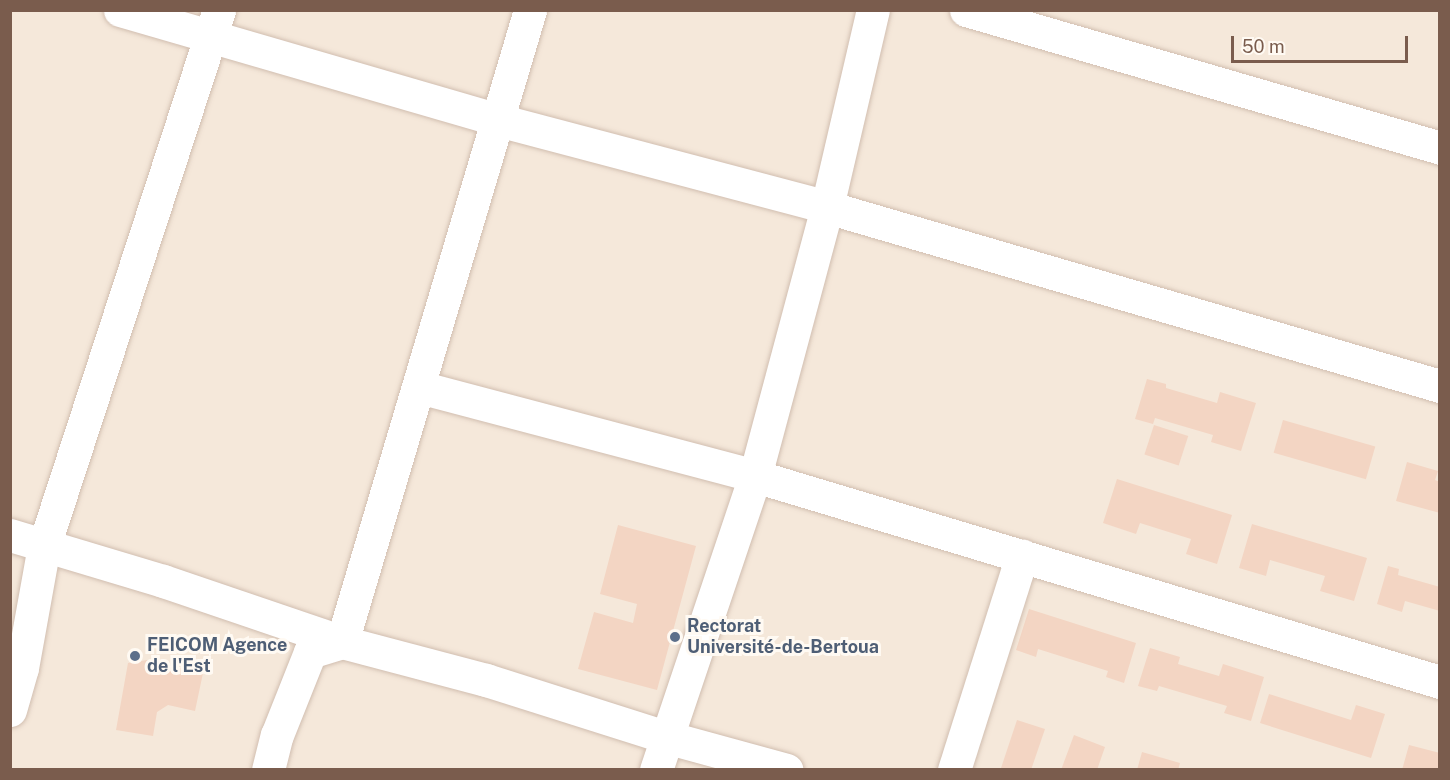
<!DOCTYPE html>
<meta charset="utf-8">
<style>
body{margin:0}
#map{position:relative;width:1450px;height:780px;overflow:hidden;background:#fdf6ec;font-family:"Public Sans",sans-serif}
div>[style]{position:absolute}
.residential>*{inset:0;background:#f5e8da;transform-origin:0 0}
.building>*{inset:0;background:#f3d5c3;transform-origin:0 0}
.roads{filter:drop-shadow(0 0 2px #d1beb0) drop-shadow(0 0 2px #d1beb0)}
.minor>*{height:33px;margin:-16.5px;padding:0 16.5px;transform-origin:16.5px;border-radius:16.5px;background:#fff}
.dots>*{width:16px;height:16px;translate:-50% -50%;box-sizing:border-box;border:3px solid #fffaf3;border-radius:50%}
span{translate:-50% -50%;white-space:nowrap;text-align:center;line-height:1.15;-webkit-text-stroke:6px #fffaf3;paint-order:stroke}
.service-label{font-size:18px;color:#4e5e75;font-weight:700}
.left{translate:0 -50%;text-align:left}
.frame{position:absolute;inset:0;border:12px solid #7a5c4d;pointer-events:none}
.scale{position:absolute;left:1231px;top:36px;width:177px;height:27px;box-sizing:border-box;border:3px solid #7a5c4d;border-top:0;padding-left:8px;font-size:18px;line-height:21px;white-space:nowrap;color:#7a5c4d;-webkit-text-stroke:4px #fffaf3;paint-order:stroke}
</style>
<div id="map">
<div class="residential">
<div style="left:11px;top:11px;width:1428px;height:758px"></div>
</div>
<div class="building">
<div style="clip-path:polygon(1147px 379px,1166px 384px,1166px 388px,1217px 403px,1220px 392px,1256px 403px,1241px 451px,1211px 442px,1213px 435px,1155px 418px,1153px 424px,1135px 419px)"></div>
<div style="left:1283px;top:420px;width:96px;height:34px;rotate:16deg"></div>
<div style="left:1154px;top:425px;width:36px;height:31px;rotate:18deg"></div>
<div style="clip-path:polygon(1407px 462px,1438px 471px,1435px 480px,1440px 482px,1440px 513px,1396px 501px)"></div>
<div style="clip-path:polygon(1117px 479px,1232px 515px,1217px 564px,1186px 554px,1191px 539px,1140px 523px,1136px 534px,1103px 523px)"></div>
<div style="clip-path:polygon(1252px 524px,1367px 558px,1354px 601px,1320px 591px,1325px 576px,1270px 560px,1266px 576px,1239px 568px)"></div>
<div style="clip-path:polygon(618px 525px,696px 546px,657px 690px,578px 669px,594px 612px,633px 623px,637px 604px,600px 594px)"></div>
<div style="clip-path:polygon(1388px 566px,1399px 569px,1398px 575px,1440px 587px,1440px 611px,1405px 601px,1402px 612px,1377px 604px)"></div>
<div style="clip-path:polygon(1029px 609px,1136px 643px,1124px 683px,1106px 677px,1108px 671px,1038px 649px,1036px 657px,1016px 650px)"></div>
<div style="clip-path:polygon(1150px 648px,1180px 657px,1178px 664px,1219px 676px,1223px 664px,1264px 677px,1251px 721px,1224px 713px,1227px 706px,1159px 686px,1157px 691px,1138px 686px)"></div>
<div style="clip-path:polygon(147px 660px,203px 673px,195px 711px,168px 705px,157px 712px,153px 736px,116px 730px,128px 663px)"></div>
<div style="clip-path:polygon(1269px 694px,1351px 720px,1356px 705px,1385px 714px,1371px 758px,1260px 723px)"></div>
<div style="clip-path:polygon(1017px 720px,1045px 729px,1031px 770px,1001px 768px)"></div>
<div style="clip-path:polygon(1074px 735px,1105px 747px,1097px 770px,1061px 770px)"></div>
<div style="clip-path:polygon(1409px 745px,1440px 753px,1440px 770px,1402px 770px)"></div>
<div style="clip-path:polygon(1142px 752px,1180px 763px,1178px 770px,1137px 770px)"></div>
</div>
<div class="roads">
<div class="minor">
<div style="left:120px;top:10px;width:394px;rotate:16.2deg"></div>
<div style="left:498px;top:120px;width:340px;rotate:14.8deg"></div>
<div style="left:827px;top:207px;width:639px;rotate:16.28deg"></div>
<div style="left:966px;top:10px;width:494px;rotate:16.2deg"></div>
<div style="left:419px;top:387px;width:348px;rotate:14.8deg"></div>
<div style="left:755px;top:476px;width:715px;rotate:16.74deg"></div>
<div style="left:10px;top:535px;width:160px;rotate:16.7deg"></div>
<div style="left:163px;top:581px;width:189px;rotate:18.8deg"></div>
<div style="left:342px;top:642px;width:149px;rotate:14.8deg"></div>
<div style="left:486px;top:680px;width:189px;rotate:17.6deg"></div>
<div style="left:666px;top:737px;width:125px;rotate:15.3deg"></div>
<div style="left:10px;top:710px;width:44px;rotate:-74.1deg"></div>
<div style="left:22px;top:668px;width:124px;rotate:-79.8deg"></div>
<div style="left:44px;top:546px;width:564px;rotate:-71.92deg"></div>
<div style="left:268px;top:770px;width:36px;rotate:-76deg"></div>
<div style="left:277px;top:735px;width:89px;rotate:-68.3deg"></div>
<div style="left:310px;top:652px;width:34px;rotate:-17deg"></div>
<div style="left:342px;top:642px;width:659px;rotate:-73.43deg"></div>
<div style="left:656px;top:770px;width:310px;rotate:-71.4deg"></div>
<div style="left:755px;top:476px;width:278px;rotate:-75deg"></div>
<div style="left:827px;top:207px;width:202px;rotate:-76.9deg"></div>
<div style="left:954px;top:770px;width:225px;rotate:-72.4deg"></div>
</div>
</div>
<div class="dots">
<div style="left:675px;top:637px;background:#5c6f8a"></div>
<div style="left:135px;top:656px;background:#5c6f8a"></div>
</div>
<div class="service-label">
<span class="left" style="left:687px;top:637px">Rectorat<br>Université-de-Bertoua</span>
<span class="left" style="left:147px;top:656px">FEICOM Agence<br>de l'Est</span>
</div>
<div class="frame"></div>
<div class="scale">50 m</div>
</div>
